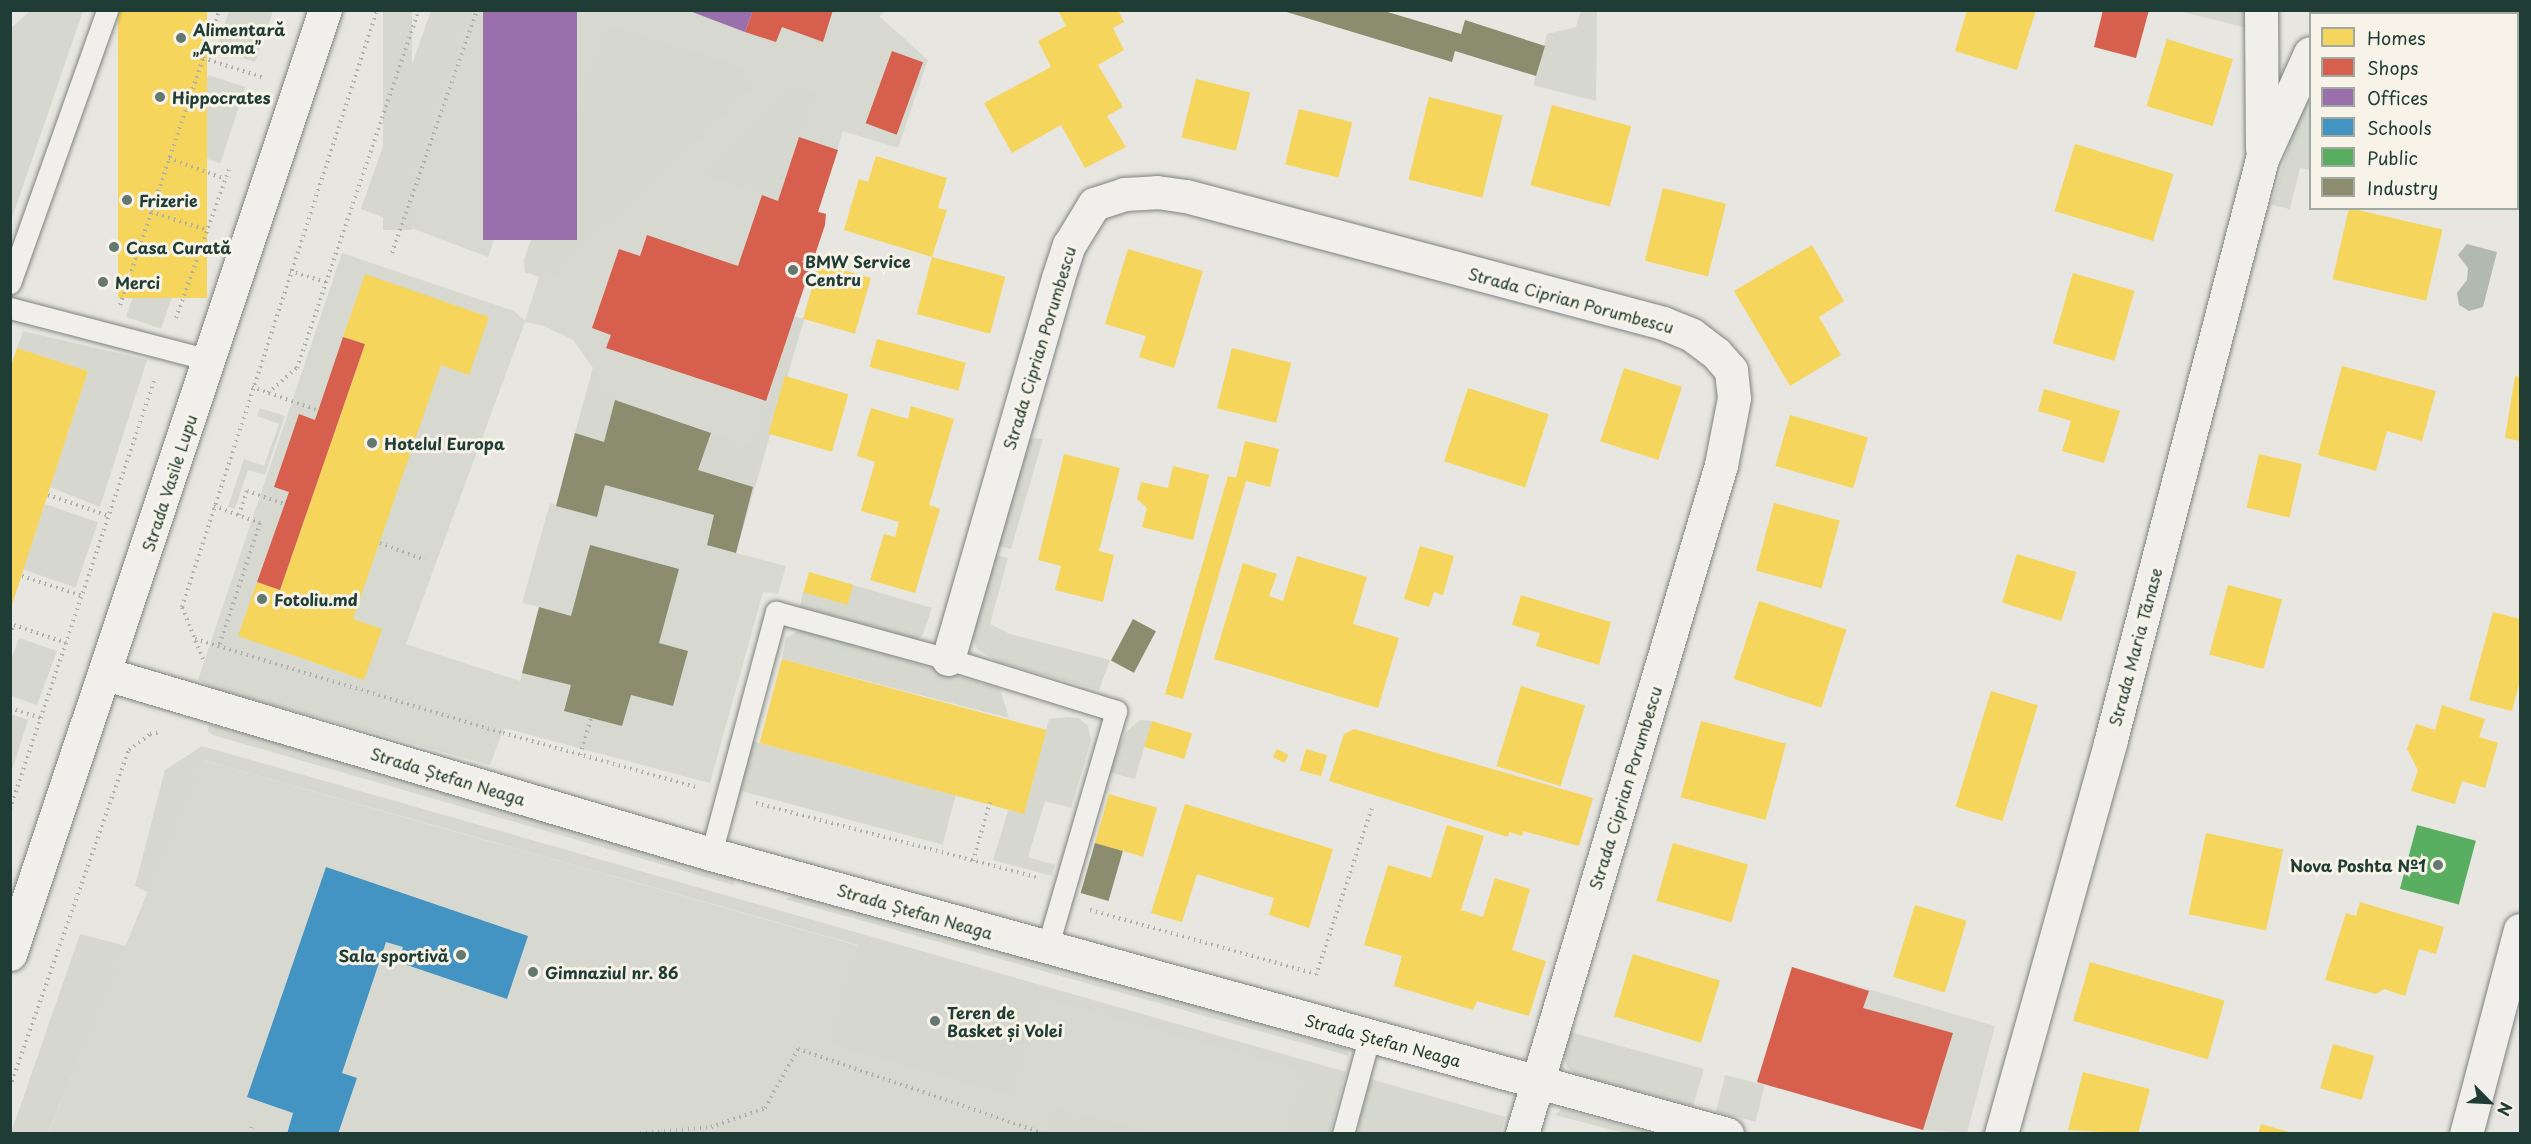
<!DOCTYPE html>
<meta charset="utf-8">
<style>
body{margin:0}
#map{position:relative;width:2531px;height:1144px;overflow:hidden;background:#e7e6e0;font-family:"Playpen Sans",sans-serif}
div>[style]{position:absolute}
.built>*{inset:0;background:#d7d9d0}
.green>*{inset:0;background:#d6d8cf;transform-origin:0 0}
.water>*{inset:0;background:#b2b9b0}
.homes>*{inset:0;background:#f6d55c;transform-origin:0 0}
.shops>*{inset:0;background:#d6604d;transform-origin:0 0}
.offices>*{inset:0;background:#9970ab;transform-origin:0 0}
.schools>*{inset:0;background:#4393c3}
.public>*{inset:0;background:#5aae61;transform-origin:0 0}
.industry>*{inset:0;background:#8c8c6e;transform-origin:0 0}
.path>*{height:4px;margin-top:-2px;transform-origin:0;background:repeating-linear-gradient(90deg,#aeb0ac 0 1.5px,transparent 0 6px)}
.roads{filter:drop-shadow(0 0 2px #7e847f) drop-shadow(0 0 2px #7e847f)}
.lane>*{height:21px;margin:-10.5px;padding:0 10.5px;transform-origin:10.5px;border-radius:10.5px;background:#f0efeb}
.street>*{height:33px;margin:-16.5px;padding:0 16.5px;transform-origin:16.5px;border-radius:16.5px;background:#f0efeb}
.primary>*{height:33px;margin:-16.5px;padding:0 16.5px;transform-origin:16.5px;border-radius:16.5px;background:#f0efeb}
.dots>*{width:16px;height:16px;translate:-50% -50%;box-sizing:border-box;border:3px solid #f7f3e8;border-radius:50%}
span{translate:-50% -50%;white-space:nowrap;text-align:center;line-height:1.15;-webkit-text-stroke:6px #f7f3e8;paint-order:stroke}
.poi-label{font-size:16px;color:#1f3d34;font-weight:700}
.left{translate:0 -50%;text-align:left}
.right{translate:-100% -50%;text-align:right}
.street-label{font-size:16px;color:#1f3d34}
.frame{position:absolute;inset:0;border:12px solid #1f3d34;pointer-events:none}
.legend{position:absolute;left:2309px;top:12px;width:210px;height:198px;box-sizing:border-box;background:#f7f3e8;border:2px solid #a1aaa0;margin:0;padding:8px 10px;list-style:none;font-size:18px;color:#1f3d34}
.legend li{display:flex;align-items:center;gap:12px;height:30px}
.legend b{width:30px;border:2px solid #a1aaa0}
.north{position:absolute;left:2459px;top:1072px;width:60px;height:60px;-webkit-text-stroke:4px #f7f3e8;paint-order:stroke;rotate:114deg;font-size:16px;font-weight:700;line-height:24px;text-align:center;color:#1f3d34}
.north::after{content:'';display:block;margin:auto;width:21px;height:27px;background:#1f3d34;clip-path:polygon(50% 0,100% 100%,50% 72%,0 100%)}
</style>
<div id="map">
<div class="built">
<div style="clip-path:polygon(evenodd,431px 11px,886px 11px,879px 16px,928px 60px,898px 148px,843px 131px,818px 211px,826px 214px,794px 316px,804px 319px,736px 553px,786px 566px,778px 594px,763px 592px,710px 783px,504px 728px,490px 765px,214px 689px,198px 680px,342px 253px,514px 311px,525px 321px,539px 277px,525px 272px,524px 261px,546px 195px,514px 185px,488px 257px,361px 209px,431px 11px,525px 322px,544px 326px,573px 340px,593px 368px,556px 505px,550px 503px,522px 603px,539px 607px,520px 681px,406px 644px,525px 322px)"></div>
<div style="clip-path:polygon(202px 760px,1301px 1071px,1288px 1134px,48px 1134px)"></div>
<div style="clip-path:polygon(1792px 967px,1995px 1026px,1967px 1133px,1923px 1130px,1757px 1082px)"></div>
</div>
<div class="green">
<div style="clip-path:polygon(30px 11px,83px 11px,11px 221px,11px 28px)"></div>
<div style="clip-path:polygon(229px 11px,273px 11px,255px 62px,216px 49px)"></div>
<div style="left:383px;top:11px;width:29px;height:219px"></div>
<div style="clip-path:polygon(431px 11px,471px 11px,403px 204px,388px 198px,381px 216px,361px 209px)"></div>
<div style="clip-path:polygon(1581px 11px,1597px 11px,1596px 101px,1533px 85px,1547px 34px,1576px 27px)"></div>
<div style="clip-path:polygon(2179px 11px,2246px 11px,2255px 30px)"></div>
<div style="clip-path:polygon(616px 27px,744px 68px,753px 79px,753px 88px,557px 276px,549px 279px,525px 272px,524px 261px,546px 195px,561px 198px,576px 158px,562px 153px,606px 31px)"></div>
<div style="left:208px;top:75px;width:39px;height:80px;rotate:18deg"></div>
<div style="clip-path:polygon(2310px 75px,2310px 170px,2300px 168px,2290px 209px,2271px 205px)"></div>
<div style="clip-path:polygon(802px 88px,815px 93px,778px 201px,700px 173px,783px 90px)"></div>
<div style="left:157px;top:227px;width:37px;height:95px;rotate:19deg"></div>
<div style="clip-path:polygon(794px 317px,804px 319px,753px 487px,698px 470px,711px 433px,753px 446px)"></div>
<div style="clip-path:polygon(23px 331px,147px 360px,100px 507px,50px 487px,88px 371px,17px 348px)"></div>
<div style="clip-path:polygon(593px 368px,615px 400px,604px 442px,575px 433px)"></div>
<div style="clip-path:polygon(260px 408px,285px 416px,265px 475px,248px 470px,235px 509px,228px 507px,244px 459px,264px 466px,279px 424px,257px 416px)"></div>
<div style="clip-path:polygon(1033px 438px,1043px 439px,1011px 549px,998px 546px,1028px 441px)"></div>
<div style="left:45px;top:504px;width:56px;height:69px;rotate:19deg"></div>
<div style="clip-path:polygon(996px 555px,1008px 558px,990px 624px,1010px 634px,1110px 660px,1099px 690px,998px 662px,977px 649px,972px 636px)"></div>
<div style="clip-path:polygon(853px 585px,932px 608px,923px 634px,917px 640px,800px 606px,803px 592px)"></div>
<div style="clip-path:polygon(802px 629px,1000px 689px,1009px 718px,782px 659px,786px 638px)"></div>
<div style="clip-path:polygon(19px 638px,57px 651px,37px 705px,11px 696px,11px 660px)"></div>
<div style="clip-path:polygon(11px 714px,28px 720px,11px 773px,10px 714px)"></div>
<div style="clip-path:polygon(1069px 717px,1079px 718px,1088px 726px,1091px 741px,1071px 808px,1045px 801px,1028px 857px,1055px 865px,1052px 876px,993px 860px,1009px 808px,1025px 811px,1049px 719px)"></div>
<div style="clip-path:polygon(1140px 720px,1152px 721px,1135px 779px,1108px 772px,1126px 732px)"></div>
<div style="clip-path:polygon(209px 724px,737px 874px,733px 885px,213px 735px,208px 731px)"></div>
<div style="left:752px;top:741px;width:211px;height:51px;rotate:15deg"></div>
<div style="clip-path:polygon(202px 746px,1346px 1072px,1330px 1133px,1288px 1133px,1300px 1071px,1041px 998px,1012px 1096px,830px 1044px,858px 945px,203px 760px,148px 892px,135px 886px,165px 770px)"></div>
<div style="clip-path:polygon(809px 892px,1348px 1049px,1349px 1056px,784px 899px)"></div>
<div style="clip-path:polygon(80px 934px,126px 946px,48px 1133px,11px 1133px)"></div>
<div style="clip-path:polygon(1570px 1032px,1704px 1069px,1693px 1106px,1575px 1074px,1567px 1067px,1562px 1047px,1564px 1033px)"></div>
<div style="left:1725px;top:1075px;width:41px;height:38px;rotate:14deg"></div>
<div style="clip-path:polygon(1370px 1079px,1505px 1117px,1501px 1133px,1357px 1133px)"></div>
<div style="clip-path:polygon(1053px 1108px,1156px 1133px,1047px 1133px)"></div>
<div style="clip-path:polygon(1562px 1109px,1652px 1133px,1624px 1133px,1555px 1115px)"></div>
</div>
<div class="water">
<div style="clip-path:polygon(2467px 244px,2497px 252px,2483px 307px,2469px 311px,2459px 305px,2457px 293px,2467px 280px,2468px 268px,2458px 255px)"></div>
</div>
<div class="homes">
<div style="left:118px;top:10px;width:89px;height:288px"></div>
<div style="clip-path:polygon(1058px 10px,1118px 10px,1124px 22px,1113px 28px,1124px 50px,1098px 65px,1123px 107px,1107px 116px,1126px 147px,1085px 168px,1061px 125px,1012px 153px,984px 103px,1051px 67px,1038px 41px,1066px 26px)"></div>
<div style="clip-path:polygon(1967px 10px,2036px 10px,2017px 70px,1955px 51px)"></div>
<div style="left:2167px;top:39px;width:69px;height:70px;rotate:17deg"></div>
<div style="left:1196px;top:79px;width:56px;height:60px;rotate:14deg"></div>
<div style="left:1429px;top:97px;width:76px;height:85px;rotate:14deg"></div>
<div style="left:1552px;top:105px;width:82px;height:83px;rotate:15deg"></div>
<div style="left:1299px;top:109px;width:55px;height:57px;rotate:14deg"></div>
<div style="left:2075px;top:144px;width:103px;height:70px;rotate:17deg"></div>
<div style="clip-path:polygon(876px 156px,947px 178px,938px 208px,947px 210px,932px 257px,844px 230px,859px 179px,868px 182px)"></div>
<div style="left:1663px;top:188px;width:65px;height:75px;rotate:14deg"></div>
<div style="left:2349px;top:208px;width:96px;height:73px;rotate:13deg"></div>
<div style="clip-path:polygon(1812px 245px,1844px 301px,1819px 317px,1841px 355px,1790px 386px,1734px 291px)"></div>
<div style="clip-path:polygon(1128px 249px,1203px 271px,1174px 368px,1139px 357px,1146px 336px,1105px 324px)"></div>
<div style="left:932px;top:257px;width:76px;height:59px;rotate:15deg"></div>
<div style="left:819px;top:263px;width:54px;height:58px;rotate:16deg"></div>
<div style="left:2073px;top:273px;width:64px;height:73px;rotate:16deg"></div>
<div style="clip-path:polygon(365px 274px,489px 317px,469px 375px,441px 365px,353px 619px,382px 629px,364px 680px,238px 636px,257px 582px,280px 590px,365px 344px,343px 337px)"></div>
<div style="left:877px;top:339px;width:92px;height:29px;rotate:15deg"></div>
<div style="clip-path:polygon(17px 348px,88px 371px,11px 608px,10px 369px)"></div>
<div style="left:1232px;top:348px;width:61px;height:62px;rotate:14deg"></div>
<div style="clip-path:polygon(2342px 366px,2436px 391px,2422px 441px,2387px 431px,2376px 471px,2318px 455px)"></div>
<div style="left:1624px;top:368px;width:61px;height:77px;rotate:18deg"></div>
<div style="left:785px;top:376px;width:66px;height:60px;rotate:16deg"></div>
<div style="clip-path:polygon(2515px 376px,2520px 377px,2520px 441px,2505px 438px)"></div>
<div style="left:1468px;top:388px;width:85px;height:77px;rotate:18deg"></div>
<div style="clip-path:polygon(2044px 389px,2120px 411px,2104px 463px,2062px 451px,2071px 421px,2038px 411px)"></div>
<div style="clip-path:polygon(911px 406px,954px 419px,929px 505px,940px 509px,915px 593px,870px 580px,884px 534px,895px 537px,899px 522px,861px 511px,875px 462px,857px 456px,871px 408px,908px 419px)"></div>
<div style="left:1790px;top:415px;width:81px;height:53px;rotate:16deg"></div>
<div style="clip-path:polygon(1245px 441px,1279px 449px,1270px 487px,1246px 481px,1183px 699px,1165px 694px,1228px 476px,1236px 478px)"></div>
<div style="clip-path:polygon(1064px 454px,1120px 468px,1099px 551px,1114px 555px,1103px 602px,1055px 590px,1061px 566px,1038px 560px)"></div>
<div style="left:2259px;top:454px;width:44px;height:55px;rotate:13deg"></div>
<div style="clip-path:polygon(1173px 466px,1209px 475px,1193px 540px,1142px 527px,1147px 508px,1137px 499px,1141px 482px,1168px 488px)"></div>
<div style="left:1774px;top:503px;width:68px;height:70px;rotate:15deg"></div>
<div style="clip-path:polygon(1420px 546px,1454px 556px,1443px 595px,1434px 592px,1429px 607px,1404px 599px)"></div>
<div style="left:2017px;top:554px;width:62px;height:51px;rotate:17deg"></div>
<div style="clip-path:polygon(1297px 556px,1367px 577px,1353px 624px,1399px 638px,1378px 708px,1214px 659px,1243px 563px,1277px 574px,1269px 596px,1283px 601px)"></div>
<div style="left:809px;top:572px;width:46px;height:21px;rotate:16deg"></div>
<div style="left:2228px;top:585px;width:56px;height:72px;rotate:15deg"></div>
<div style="clip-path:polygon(1521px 595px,1611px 622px,1599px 665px,1536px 646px,1540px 633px,1512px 625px)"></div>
<div style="left:1759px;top:601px;width:92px;height:82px;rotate:18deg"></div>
<div style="clip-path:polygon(2493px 612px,2520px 619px,2520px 680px,2512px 711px,2469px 700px)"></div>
<div style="left:782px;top:659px;width:274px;height:87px;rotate:15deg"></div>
<div style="left:1521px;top:686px;width:67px;height:84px;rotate:17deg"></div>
<div style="left:1991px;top:691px;width:49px;height:121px;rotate:17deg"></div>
<div style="clip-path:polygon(2442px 705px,2485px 719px,2479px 737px,2498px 743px,2485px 788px,2462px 781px,2455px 804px,2411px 791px,2418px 770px,2407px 749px,2416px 724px,2435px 730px)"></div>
<div style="left:1152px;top:721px;width:42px;height:27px;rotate:17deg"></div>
<div style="left:1701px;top:721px;width:88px;height:79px;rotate:15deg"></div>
<div style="clip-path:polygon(1354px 729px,1593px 798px,1579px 846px,1523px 831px,1522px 836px,1509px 832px,1508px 837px,1329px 781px,1344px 734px)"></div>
<div style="left:1277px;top:749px;width:13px;height:9px;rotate:27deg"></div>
<div style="left:1306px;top:749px;width:22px;height:22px;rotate:16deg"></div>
<div style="left:1109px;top:794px;width:50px;height:51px;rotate:16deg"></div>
<div style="clip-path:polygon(1185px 804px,1333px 849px,1309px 928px,1269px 915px,1274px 898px,1197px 874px,1182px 922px,1151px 913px)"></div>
<div style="clip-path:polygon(1447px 825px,1484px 836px,1461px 910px,1483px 917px,1495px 878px,1530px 889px,1512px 950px,1546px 961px,1529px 1016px,1477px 1001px,1473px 1010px,1394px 986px,1402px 956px,1364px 945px,1388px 865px,1431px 878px)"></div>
<div style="left:2206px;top:833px;width:79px;height:83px;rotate:12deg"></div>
<div style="left:1673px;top:843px;width:78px;height:60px;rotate:16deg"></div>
<div style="clip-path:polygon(2360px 902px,2444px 927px,2436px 954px,2419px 949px,2405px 996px,2384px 989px,2376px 994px,2325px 980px,2346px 913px,2356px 916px)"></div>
<div style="left:1915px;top:905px;width:54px;height:75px;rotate:17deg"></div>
<div style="left:1633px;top:954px;width:91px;height:65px;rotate:17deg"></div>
<div style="left:2090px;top:962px;width:140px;height:61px;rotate:16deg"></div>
<div style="left:2333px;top:1044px;width:43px;height:46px;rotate:16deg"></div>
<div style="clip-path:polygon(2083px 1072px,2150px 1089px,2138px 1134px,2068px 1130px)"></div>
<div style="clip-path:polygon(2261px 1124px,2292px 1133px,2292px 1134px,2258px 1134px)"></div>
</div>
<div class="shops">
<div style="clip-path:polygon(753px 10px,833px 10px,823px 42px,782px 27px,776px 42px,745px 32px)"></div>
<div style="clip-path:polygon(2103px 10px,2149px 10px,2136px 58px,2094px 47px)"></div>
<div style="left:892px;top:51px;width:33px;height:77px;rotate:20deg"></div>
<div style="clip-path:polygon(799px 137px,838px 150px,818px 212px,826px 214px,825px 225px,766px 401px,606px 348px,611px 335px,592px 328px,619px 249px,640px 256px,647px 235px,738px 266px,762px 195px,778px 201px)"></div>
<div style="clip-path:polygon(343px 337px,365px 344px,280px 590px,257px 582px,289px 492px,274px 487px,299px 414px,315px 420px)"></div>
<div style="clip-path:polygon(1792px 967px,1869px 991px,1863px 1008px,1953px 1033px,1923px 1130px,1757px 1082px)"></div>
</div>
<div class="offices">
<div style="left:483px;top:10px;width:94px;height:230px"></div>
<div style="clip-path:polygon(687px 10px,753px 10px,745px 32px)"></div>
</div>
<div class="schools">
<div style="clip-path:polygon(326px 867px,528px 936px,507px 999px,398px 962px,403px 947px,386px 942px,342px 1073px,357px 1078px,338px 1134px,287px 1134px,293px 1113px,247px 1097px)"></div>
</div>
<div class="public">
<div style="left:2417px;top:825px;width:61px;height:66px;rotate:15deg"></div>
</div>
<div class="industry">
<div style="clip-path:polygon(1280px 10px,1381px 10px,1461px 34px,1465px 20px,1545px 46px,1536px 76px,1455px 51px,1452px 62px)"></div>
<div style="clip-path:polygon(615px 400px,711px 433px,698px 470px,753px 487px,736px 553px,707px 545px,714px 515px,605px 485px,597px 517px,556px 506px,575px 433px,604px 442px)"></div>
<div style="clip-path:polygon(590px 545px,679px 569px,659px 643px,688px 651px,673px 706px,631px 695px,622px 726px,564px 711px,571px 685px,522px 673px,539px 607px,571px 616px)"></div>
<div style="left:1133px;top:619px;width:26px;height:47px;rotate:28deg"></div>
<div style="left:1095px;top:843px;width:29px;height:52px;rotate:16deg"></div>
</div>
<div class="path">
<div style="left:203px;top:58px;width:62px;rotate:17.9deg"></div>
<div style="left:2518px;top:71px;width:2px;rotate:27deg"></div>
<div style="left:169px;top:158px;width:60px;rotate:20.6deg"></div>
<div style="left:151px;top:212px;width:59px;rotate:17.8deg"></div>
<div style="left:392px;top:253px;width:257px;rotate:-70.7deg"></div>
<div style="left:290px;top:271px;width:37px;rotate:17deg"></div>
<div style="left:120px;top:305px;width:311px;rotate:-71.4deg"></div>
<div style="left:176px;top:318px;width:158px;rotate:-70.4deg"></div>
<div style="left:252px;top:387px;width:69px;rotate:19.5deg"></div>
<div style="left:268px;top:393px;width:38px;rotate:-41deg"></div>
<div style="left:297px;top:368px;width:378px;rotate:-71.2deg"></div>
<div style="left:48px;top:495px;width:65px;rotate:19deg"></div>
<div style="left:214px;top:506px;width:49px;rotate:20.3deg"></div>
<div style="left:260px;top:523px;width:130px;rotate:108.4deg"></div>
<div style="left:239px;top:515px;width:25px;rotate:-72deg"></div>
<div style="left:247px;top:491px;width:39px;rotate:19deg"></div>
<div style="left:380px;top:543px;width:48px;rotate:20.7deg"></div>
<div style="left:22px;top:576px;width:63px;rotate:18.4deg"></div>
<div style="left:10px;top:635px;width:11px;rotate:-68deg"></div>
<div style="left:14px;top:625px;width:55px;rotate:19.1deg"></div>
<div style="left:195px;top:639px;width:322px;rotate:17deg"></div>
<div style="left:503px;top:733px;width:201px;rotate:15.6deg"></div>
<div style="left:203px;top:659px;width:56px;rotate:-112deg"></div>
<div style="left:182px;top:607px;width:628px;rotate:-71.91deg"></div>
<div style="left:10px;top:708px;width:33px;rotate:18deg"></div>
<div style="left:580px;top:755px;width:39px;rotate:-73deg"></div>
<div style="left:756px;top:803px;width:290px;rotate:14.8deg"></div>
<div style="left:10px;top:809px;width:454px;rotate:-71.4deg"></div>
<div style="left:973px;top:861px;width:61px;rotate:-73.9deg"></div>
<div style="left:1090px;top:910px;width:235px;rotate:15.8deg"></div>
<div style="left:1316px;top:975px;width:176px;rotate:-71.5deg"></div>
<div style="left:10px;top:1087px;width:357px;rotate:-70.6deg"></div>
<div style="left:129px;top:750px;width:26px;rotate:-37deg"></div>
<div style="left:150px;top:734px;width:12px;rotate:-9deg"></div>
<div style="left:250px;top:1134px;width:7px;rotate:-74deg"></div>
<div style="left:634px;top:1134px;width:77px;rotate:-5.2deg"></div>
<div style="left:711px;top:1127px;width:57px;rotate:-19.4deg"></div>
<div style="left:765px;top:1108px;width:68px;rotate:-60.8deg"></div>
<div style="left:798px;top:1049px;width:258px;rotate:19deg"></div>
</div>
<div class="roads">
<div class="lane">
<div style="left:10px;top:283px;width:290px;rotate:-70.4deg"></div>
<div style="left:10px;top:308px;width:207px;rotate:14.6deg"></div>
<div style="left:711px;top:854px;width:251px;rotate:-75deg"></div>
<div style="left:776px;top:612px;width:178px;rotate:15.3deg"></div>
<div style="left:948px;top:659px;width:176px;rotate:17.2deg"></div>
<div style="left:1116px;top:711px;width:247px;rotate:106.2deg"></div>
<div style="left:1343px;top:1134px;width:99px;rotate:-74.8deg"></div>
</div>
<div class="street">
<div style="left:2261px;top:10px;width:138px;rotate:89.6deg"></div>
<div style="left:2331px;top:14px;width:4px;rotate:-63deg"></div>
<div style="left:948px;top:659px;width:397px;rotate:-73.9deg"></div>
<div style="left:1058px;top:278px;width:35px;rotate:-72deg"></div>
<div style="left:1069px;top:245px;width:48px;rotate:-58.6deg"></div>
<div style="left:1094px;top:204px;width:32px;rotate:-18deg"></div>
<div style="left:1124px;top:194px;width:33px;rotate:-3deg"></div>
<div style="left:1157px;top:192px;width:29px;rotate:8deg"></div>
<div style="left:1186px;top:196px;width:494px;rotate:14.9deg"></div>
<div style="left:1663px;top:323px;width:31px;rotate:22deg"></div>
<div style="left:1692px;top:335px;width:30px;rotate:37deg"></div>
<div style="left:1716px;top:353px;width:23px;rotate:49deg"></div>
<div style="left:1731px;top:370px;width:28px;rotate:84deg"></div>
<div style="left:1734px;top:398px;width:68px;rotate:101deg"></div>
<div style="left:1721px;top:465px;width:698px;rotate:106.57deg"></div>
<div style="left:106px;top:674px;width:631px;rotate:16.57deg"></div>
<div style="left:711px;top:854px;width:1054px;rotate:15.41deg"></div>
<div style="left:2001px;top:1134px;width:406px;rotate:-74.4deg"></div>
<div style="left:2110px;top:743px;width:603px;rotate:-75.41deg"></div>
<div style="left:2262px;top:159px;width:116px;rotate:-65.6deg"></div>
<div style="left:2466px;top:1134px;width:211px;rotate:-75.2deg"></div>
</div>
<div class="primary">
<div style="left:10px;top:954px;width:995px;rotate:-71.55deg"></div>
</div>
</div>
<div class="dots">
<div style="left:181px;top:38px;background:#657870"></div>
<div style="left:160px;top:97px;background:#657870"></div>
<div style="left:127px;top:200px;background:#657870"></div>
<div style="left:114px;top:247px;background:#657870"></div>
<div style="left:793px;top:270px;background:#657870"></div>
<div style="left:103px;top:282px;background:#657870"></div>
<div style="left:372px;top:443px;background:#657870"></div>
<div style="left:262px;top:599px;background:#657870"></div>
<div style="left:2438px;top:865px;background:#657870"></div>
<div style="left:461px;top:955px;background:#657870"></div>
<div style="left:533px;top:972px;background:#657870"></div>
<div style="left:935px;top:1021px;background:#657870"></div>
</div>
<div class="poi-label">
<span class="left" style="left:193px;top:38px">Alimentară<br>„Aroma”</span>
<span class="left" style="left:172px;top:97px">Hippocrates</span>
<span class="left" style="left:139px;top:200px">Frizerie</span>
<span class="left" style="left:126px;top:247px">Casa Curată</span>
<span class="left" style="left:805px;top:270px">BMW Service<br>Centru</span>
<span class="left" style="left:115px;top:282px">Merci</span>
<span class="left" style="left:384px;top:443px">Hotelul Europa</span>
<span class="left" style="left:274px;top:599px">Fotoliu.md</span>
<span class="right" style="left:2426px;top:865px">Nova Poshta №1</span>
<span class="right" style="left:449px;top:955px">Sala sportivă</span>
<span class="left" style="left:545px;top:972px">Gimnaziul nr. 86</span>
<span class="left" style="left:947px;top:1021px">Teren de<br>Basket și Volei</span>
</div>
<div class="street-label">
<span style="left:1571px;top:300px;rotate:15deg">Strada Ciprian Porumbescu</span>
<span style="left:1039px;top:348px;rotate:-73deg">Strada Ciprian Porumbescu</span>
<span style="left:169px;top:483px;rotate:-72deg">Strada Vasile Lupu</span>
<span style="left:2135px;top:647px;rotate:-75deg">Strada Maria Tănase</span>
<span style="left:448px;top:776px;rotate:17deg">Strada Ștefan Neaga</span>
<span style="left:1625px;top:788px;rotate:-73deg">Strada Ciprian Porumbescu</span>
<span style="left:915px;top:911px;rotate:16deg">Strada Ștefan Neaga</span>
<span style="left:1383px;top:1040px;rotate:15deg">Strada Ștefan Neaga</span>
</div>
<div class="frame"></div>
<ul class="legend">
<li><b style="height:16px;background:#f6d55c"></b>Homes</li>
<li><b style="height:16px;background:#d6604d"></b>Shops</li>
<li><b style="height:16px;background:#9970ab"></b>Offices</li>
<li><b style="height:16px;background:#4393c3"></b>Schools</li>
<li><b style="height:16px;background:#5aae61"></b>Public</li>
<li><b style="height:16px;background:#8c8c6e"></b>Industry</li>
</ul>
<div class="north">N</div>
</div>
